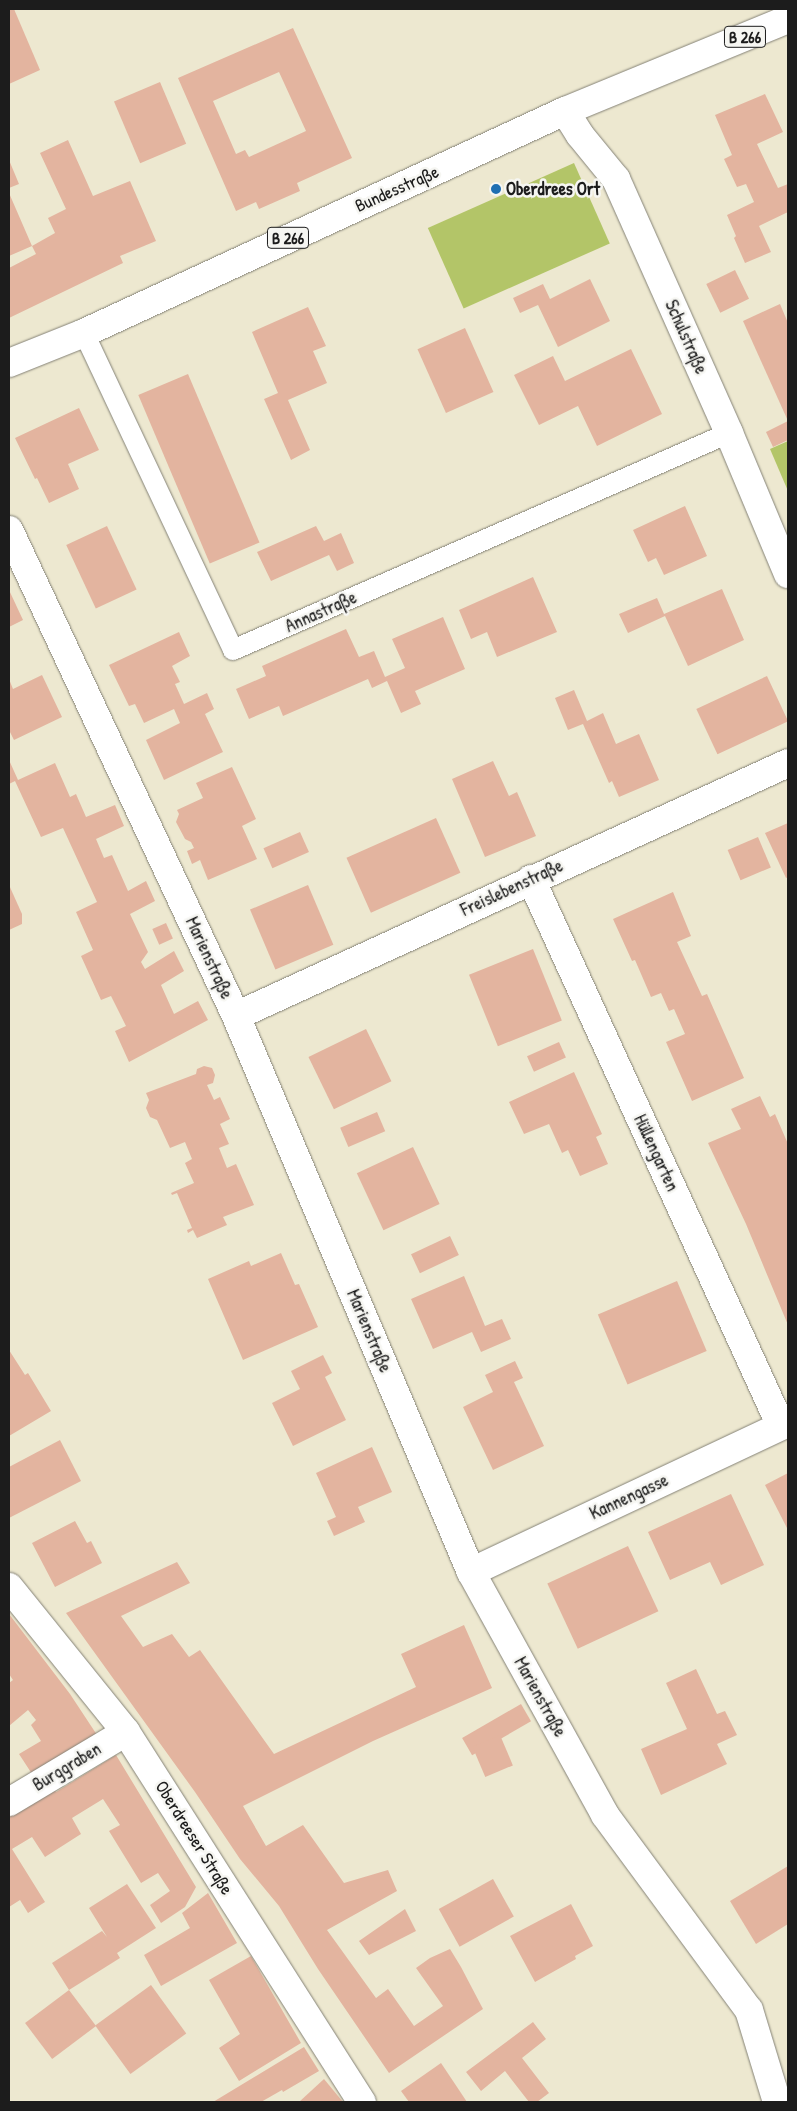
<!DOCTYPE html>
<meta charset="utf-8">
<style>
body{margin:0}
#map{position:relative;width:797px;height:2111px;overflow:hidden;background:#ede8d0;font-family:"Patrick Hand",sans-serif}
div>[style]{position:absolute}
.green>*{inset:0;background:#b3c568;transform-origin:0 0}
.building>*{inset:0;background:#e3b49f;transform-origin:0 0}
.roads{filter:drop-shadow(0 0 1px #848276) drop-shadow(0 0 1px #848276)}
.service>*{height:20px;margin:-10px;padding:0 10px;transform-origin:10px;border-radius:10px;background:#fff}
.minor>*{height:28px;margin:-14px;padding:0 14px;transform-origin:14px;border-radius:14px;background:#fff}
.primary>*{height:28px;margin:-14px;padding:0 14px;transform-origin:14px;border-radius:14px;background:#fff}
.dots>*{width:14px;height:14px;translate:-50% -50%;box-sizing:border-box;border:2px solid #f6f6f2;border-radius:50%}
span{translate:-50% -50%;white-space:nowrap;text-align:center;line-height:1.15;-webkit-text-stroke:5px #f6f6f2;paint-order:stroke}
.shield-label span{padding:1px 4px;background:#f6f6f2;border:1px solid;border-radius:4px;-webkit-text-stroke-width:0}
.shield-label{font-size:16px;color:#1c1c1c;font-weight:700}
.street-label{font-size:18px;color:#1c1c1c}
.poi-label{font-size:18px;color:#1c1c1c;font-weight:700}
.left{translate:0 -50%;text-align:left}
.frame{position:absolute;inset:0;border:10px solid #1c1c1c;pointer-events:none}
</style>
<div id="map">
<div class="green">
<div style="left:574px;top:163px;width:88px;height:160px;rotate:66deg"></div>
<div style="clip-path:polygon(788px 441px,788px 491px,770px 449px)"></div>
</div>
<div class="building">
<div style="clip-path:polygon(9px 9px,14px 9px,40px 70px,9px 84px)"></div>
<div style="clip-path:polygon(evenodd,293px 28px,352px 158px,297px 183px,300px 191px,259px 209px,256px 202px,236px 211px,178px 78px,293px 28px,279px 72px,306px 131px,249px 157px,245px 150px,236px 154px,213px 101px,279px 72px)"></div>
<div style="left:160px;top:82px;width:67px;height:50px;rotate:67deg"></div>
<div style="clip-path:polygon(765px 94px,783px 132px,757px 144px,778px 188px,788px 184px,788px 212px,759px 226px,771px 252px,745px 263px,734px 238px,736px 236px,727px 215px,754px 202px,746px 184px,737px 187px,724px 159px,732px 155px,715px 115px)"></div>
<div style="clip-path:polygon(68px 140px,93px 196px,130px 181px,156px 241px,120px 256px,123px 263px,9px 318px,9px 268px,36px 254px,32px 246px,9px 256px,9px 193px,32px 246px,55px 233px,48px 218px,66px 209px,40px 153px)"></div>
<div style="clip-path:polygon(9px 160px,19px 184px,9px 188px)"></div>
<div style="left:735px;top:270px;width:32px;height:32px;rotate:64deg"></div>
<div style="clip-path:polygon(590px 279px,610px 321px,558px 347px,538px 305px,520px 313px,513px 298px,543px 284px,550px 299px)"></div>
<div style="clip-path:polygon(780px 304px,788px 323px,788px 421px,743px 321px)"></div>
<div style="clip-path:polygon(308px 307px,326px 346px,313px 351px,327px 383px,288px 400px,310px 450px,291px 460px,264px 399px,278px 393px,252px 332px)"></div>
<div style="left:465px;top:328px;width:70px;height:52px;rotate:66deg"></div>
<div style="clip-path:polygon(631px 349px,662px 414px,597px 446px,578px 406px,539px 425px,514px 375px,553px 356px,565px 381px)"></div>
<div style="left:188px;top:374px;width:183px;height:54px;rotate:67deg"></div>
<div style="clip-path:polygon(79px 408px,99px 450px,68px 464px,79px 489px,49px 503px,37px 478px,35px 479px,15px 438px)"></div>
<div style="clip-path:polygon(788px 421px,788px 440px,773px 447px,766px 432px)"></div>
<div style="clip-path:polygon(685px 506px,707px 556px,664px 575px,656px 558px,648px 562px,633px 530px)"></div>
<div style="left:107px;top:526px;width:70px;height:45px;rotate:65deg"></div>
<div style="clip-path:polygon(316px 526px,324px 541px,341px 533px,354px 563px,337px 571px,329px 555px,271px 581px,257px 552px)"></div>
<div style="clip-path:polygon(533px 577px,557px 632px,497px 657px,487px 632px,471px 639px,459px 610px)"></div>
<div style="clip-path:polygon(722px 589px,744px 640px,688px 666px,665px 616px,628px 633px,619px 614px,657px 598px,664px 614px)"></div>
<div style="clip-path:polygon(9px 590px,23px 620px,9px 627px)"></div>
<div style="clip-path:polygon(443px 617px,465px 669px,415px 691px,421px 704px,401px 713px,387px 681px,372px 688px,368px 679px,283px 716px,279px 706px,249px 719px,236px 689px,266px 676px,262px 666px,346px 629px,359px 657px,374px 651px,385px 677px,405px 668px,392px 639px)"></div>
<div style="clip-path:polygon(179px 632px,190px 656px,172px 666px,180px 682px,175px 684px,184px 704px,207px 693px,214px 709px,205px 714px,223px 752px,164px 780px,146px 740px,180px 723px,174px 709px,144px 723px,135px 704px,129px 706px,109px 665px)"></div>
<div style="clip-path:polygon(42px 675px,62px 717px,14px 740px,9px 730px,9px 679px,13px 689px)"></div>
<div style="left:767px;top:676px;width:50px;height:78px;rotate:65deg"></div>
<div style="clip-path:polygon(574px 690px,587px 721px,603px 713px,616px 744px,639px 734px,659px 780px,619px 797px,612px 781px,609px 783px,583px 724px,568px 730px,555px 698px)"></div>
<div style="clip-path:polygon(9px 760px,18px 780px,55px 763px,70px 797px,76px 794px,86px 817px,115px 805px,124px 826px,96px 839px,104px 858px,112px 855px,128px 891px,146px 881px,155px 901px,130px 914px,148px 952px,141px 962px,145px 969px,174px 951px,184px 971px,161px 985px,174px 1014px,198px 1001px,208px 1020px,129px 1062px,115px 1031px,126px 1026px,111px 996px,101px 1000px,81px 956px,93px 950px,76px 912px,97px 902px,63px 828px,41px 837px,15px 781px,9px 784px)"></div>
<div style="clip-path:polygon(493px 761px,509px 796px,517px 792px,536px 836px,485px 857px,452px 779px)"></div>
<div style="clip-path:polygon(232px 767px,256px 819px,242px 826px,257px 859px,208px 880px,200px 860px,192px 864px,187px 851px,194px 848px,191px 842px,185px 839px,176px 822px,179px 814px,177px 810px,203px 798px,196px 783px)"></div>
<div style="left:436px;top:818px;width:60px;height:98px;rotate:66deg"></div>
<div style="clip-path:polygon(788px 823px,788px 877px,786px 878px,765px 833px)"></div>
<div style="left:300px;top:832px;width:22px;height:40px;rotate:66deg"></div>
<div style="left:758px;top:837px;width:33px;height:33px;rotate:67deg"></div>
<div style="clip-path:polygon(9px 885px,22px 914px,22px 924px,9px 930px)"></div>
<div style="left:308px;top:885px;width:65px;height:63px;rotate:67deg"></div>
<div style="clip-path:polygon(673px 892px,691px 936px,677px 942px,702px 996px,707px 994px,744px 1078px,692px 1101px,666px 1042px,685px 1034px,674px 1009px,669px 1011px,661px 993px,651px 997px,635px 960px,632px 961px,613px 919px)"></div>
<div style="left:166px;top:923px;width:17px;height:15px;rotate:66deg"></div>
<div style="left:533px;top:949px;width:77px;height:69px;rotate:68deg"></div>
<div style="left:366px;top:1029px;width:58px;height:64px;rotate:64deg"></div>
<div style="left:559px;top:1042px;width:17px;height:35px;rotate:66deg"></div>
<div style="clip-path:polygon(204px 1066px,212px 1068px,215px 1075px,213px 1083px,207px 1085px,214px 1100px,220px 1097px,230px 1119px,220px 1124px,229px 1144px,219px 1148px,227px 1168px,236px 1164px,254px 1205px,223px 1217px,227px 1225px,197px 1238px,193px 1230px,188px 1233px,187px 1230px,192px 1228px,177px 1193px,172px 1195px,171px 1193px,194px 1183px,185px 1163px,192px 1159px,185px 1142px,170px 1148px,157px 1120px,150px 1117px,146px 1108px,149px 1100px,146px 1093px,196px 1074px,197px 1069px)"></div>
<div style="clip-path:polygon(574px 1072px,602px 1134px,596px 1137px,608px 1164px,580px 1176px,568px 1150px,562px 1153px,549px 1124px,524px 1134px,509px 1102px)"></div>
<div style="clip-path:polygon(760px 1096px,770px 1117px,775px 1114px,788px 1144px,788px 1325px,746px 1224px,708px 1143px,741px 1129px,731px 1109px)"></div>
<div style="left:377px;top:1112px;width:21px;height:40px;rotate:67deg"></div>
<div style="left:413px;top:1147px;width:63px;height:62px;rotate:65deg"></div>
<div style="left:450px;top:1236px;width:21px;height:43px;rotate:65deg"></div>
<div style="clip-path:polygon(281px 1253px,295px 1285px,299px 1284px,318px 1327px,243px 1360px,208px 1279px,249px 1261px,251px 1266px)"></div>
<div style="clip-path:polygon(464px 1276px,485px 1326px,502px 1319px,511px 1339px,481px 1352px,472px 1332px,433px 1349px,411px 1299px)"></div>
<div style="left:677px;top:1281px;width:76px;height:86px;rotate:67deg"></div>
<div style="clip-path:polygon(9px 1350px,25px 1375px,28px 1373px,51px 1411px,9px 1436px)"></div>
<div style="clip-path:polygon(323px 1355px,332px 1373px,325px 1377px,346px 1420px,293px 1446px,272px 1403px,300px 1389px,291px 1371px)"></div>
<div style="clip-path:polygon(515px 1361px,523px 1378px,514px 1382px,544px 1446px,493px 1470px,463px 1407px,493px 1392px,485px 1375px)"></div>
<div style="clip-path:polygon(60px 1440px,81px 1481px,9px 1518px,9px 1467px)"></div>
<div style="clip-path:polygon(372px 1447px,392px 1492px,358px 1507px,365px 1522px,334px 1536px,327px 1521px,336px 1517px,316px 1473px)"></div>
<div style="clip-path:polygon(788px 1473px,788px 1530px,765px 1485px)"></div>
<div style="clip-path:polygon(731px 1494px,764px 1565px,721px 1585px,710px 1562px,670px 1580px,648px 1532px)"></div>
<div style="clip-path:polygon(75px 1521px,87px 1543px,91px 1541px,102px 1563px,55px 1587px,32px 1543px)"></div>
<div style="left:628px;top:1546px;width:72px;height:89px;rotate:65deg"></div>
<div style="clip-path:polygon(177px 1562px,190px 1583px,121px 1616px,143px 1647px,172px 1634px,189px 1657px,200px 1650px,274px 1754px,416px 1687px,401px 1654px,464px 1625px,492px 1688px,373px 1741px,243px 1806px,266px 1846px,303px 1825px,344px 1883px,388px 1870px,397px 1891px,327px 1930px,376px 1998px,388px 1989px,414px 2026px,443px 2006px,416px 1968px,430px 1958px,450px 1949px,461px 1967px,483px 2009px,389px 2073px,318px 1969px,279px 1906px,240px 1859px,195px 1792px,66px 1613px)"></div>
<div style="clip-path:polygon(9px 1614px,70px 1694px,99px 1738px,34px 1777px,19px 1754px,41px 1741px,31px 1725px,36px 1720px,28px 1710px,9px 1726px,9px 1683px,13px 1680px,9px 1674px)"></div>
<div style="clip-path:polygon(696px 1669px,717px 1714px,725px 1711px,737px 1735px,717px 1744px,727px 1764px,661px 1795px,641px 1749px,687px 1729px,666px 1683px)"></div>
<div style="left:521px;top:1704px;width:20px;height:68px;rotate:60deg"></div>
<div style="left:500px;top:1735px;width:33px;height:30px;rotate:67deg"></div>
<div style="clip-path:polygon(116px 1755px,196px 1887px,185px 1907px,161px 1923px,150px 1905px,170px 1891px,158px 1873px,141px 1883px,109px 1831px,120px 1825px,103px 1799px,72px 1818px,81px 1834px,45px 1857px,32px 1837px,12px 1849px,45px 1902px,28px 1913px,20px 1900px,9px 1907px,9px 1813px,52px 1786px,56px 1792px)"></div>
<div style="clip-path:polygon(788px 1866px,788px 1924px,756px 1944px,730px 1901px)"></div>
<div style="left:493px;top:1879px;width:43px;height:62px;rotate:61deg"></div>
<div style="clip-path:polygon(127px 1884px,156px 1928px,117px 1953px,120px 1958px,69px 1990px,52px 1963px,102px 1931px,107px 1937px,89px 1908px)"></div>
<div style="clip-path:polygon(208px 1893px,237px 1943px,161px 1986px,144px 1955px,190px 1928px,182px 1913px)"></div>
<div style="clip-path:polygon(571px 1904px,593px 1946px,575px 1956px,576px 1959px,535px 1982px,510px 1936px)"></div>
<div style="clip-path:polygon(405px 1909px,416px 1931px,369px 1955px,359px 1941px)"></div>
<div style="clip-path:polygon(251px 1956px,301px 2043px,239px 2081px,219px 2048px,240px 2034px,209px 1980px)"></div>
<div style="left:151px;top:1985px;width:60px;height:69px;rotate:54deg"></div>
<div style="left:69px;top:1990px;width:45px;height:55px;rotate:53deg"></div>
<div style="clip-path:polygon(533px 2022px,546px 2039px,522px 2058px,549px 2093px,537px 2102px,529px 2102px,505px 2071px,481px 2091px,466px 2072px)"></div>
<div style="clip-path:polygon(304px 2047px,319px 2071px,283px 2092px,282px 2090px,261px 2102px,213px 2102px)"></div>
<div style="clip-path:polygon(441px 2063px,467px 2102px,409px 2102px,401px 2091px)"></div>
<div style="clip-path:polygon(324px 2079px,343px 2102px,299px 2102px)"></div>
</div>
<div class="roads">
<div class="service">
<div style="left:84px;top:333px;width:350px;rotate:64.8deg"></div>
<div style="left:233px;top:650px;width:541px;rotate:-23.63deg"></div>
</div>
<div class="minor">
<div style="left:565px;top:111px;width:28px;rotate:58deg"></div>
<div style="left:580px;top:135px;width:57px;rotate:50.7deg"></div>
<div style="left:616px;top:179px;width:278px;rotate:66deg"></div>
<div style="left:729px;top:433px;width:153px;rotate:67.3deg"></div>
<div style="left:9px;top:530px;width:536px;rotate:64.96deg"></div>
<div style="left:236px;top:1016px;width:604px;rotate:67.09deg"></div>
<div style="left:471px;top:1572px;width:277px;rotate:61.1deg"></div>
<div style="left:605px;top:1815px;width:242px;rotate:53.6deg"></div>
<div style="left:749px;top:2010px;width:96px;rotate:73.1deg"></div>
<div style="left:531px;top:879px;width:601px;rotate:65.44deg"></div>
<div style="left:236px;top:1016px;width:607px;rotate:-24.62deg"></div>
<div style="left:471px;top:1572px;width:350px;rotate:-25.2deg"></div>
<div style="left:9px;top:1587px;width:186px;rotate:51.1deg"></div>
<div style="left:126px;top:1732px;width:439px;rotate:57.5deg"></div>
<div style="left:9px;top:1802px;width:136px;rotate:-30.9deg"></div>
</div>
<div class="primary">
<div style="left:9px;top:363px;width:81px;rotate:-21.8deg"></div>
<div style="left:84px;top:333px;width:530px;rotate:-24.78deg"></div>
<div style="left:565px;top:111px;width:241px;rotate:-22.4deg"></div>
</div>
</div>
<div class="dots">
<div style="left:496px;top:189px;background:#1f6fb2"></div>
</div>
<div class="shield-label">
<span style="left:745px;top:37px">B 266</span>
<span style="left:288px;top:238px">B 266</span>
</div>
<div class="street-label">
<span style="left:397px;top:189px;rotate:-24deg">Bundesstraße</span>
<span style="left:686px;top:337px;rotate:66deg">Schulstraße</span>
<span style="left:321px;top:612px;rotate:-24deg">Annastraße</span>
<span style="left:512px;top:888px;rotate:-25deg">Freislebenstraße</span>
<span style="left:209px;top:958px;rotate:65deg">Marienstraße</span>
<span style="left:656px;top:1153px;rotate:65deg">Hüllengarten</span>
<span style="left:369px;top:1331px;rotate:67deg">Marienstraße</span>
<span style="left:629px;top:1497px;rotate:-25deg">Kannengasse</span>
<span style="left:540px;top:1697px;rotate:61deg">Marienstraße</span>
<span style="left:67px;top:1767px;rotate:-31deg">Burggraben</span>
<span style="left:194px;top:1838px;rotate:58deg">Oberdreeser Straße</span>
</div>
<div class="poi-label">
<span class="left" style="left:506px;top:189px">Oberdrees Ort</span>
</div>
<div class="frame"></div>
</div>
